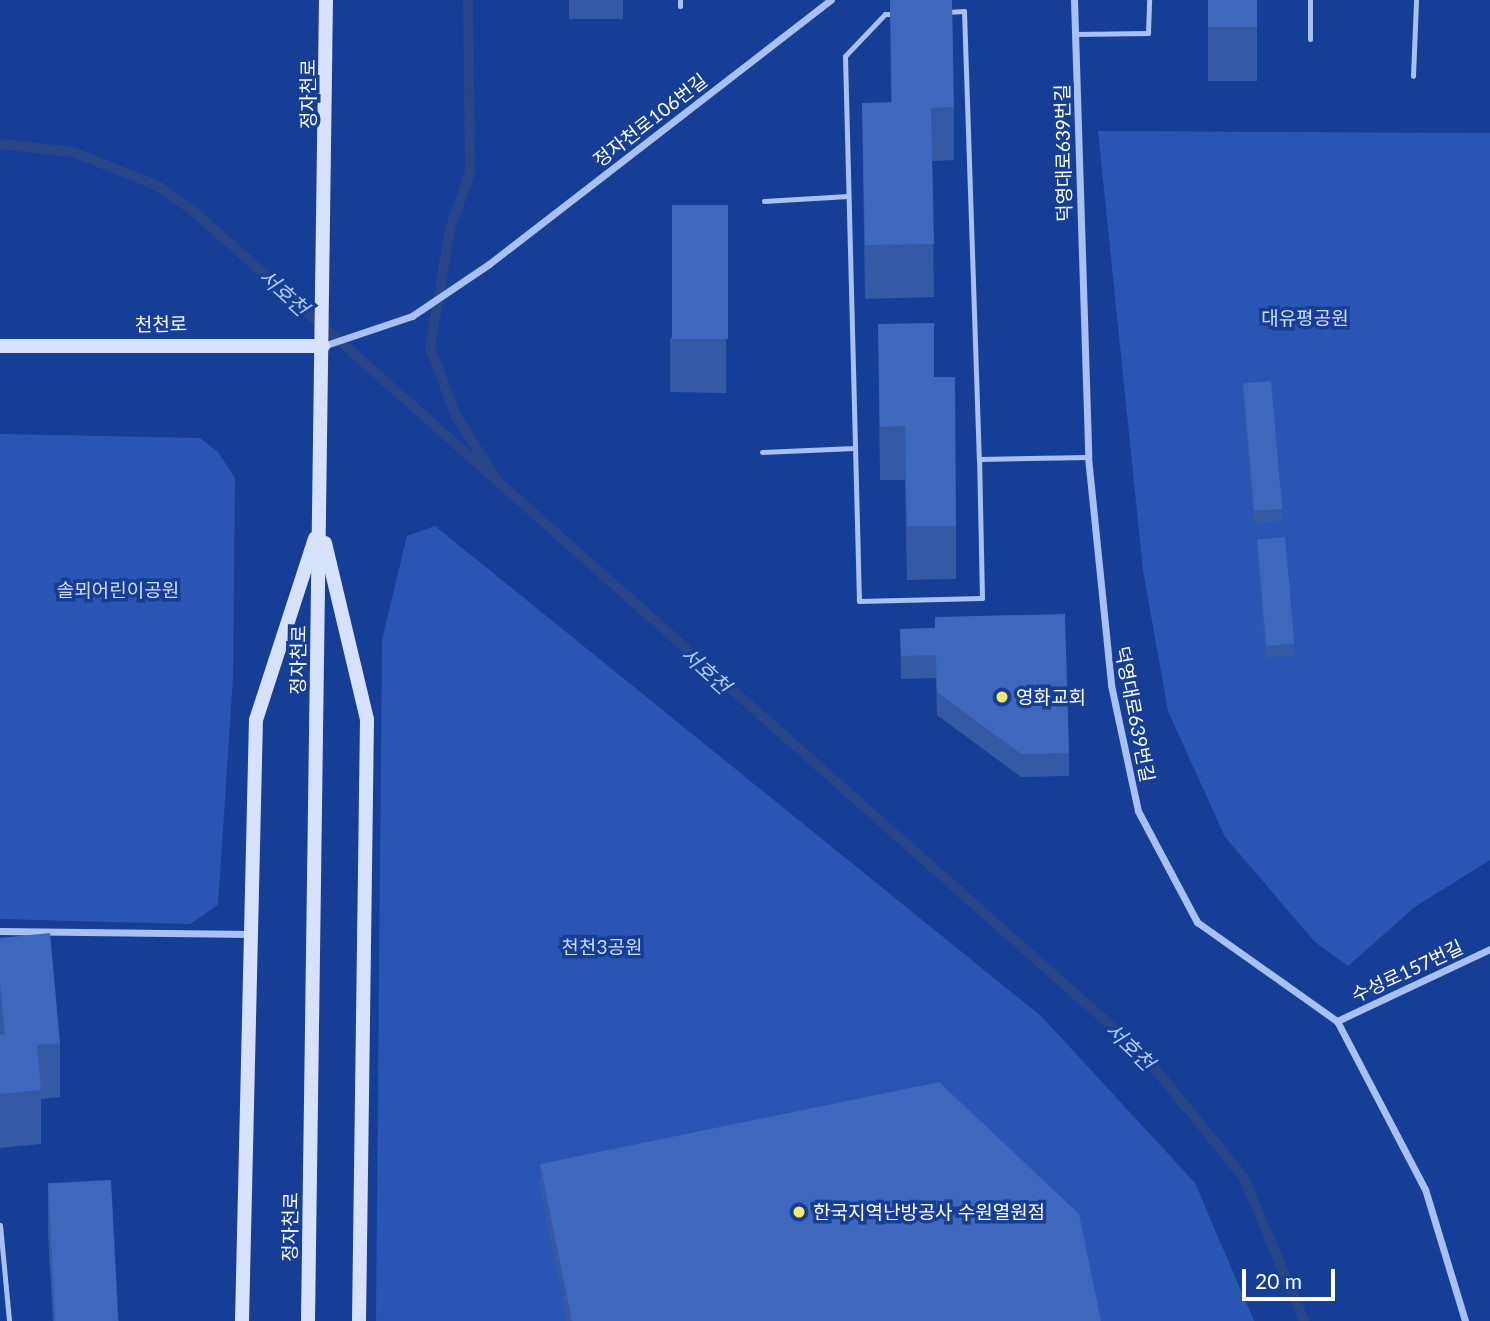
<!DOCTYPE html>
<meta charset="utf-8">
<style>
body{margin:0}
#map{position:relative;width:1490px;height:1321px;overflow:hidden;background:#163e96;font-family:Lato,"Noto Sans KR",sans-serif}
div>[style]{position:absolute}
.green>*{inset:0;background:#2956b5}
.stream>*{height:10px;margin:-5px;padding:0 5px;transform-origin:5px;border-radius:5px;background:#294588}
.lane>*{height:5px;margin:-2.5px;padding:0 2.5px;transform-origin:2.5px;border-radius:2.5px;background:#a8c0f2}
.street>*{height:7px;margin:-3.5px;padding:0 3.5px;transform-origin:3.5px;border-radius:3.5px;background:#a8c0f2}
.secondary>*{height:14px;margin:-7px;padding:0 7px;transform-origin:7px;border-radius:7px;background:#d6e2fc}
.wall>*{inset:0;background:#3559a3;transform-origin:0 0}
.shaded-wall>*{inset:0;background:#2b4885}
.building>*{inset:0;background:#3e67be;transform-origin:0 0}
.dots>*{width:19px;height:19px;translate:-50% -50%;box-sizing:border-box;border:4px solid #163e96;border-radius:50%}
span{translate:-50% -50%;white-space:nowrap;text-align:center;line-height:1.15;-webkit-text-stroke:7px #163e96;paint-order:stroke}
.street-label{font-size:19px;color:#fff}
.park-label{font-size:19px;color:#cfdefc}
.poi-label{font-size:19px;color:#fff}
.left{translate:0 -50%;text-align:left}
.water-label{font-size:21px;color:#b4cbf8;font-style:italic}
.scale{position:absolute;left:1242px;top:1269px;width:93px;height:32px;box-sizing:border-box;border:4px solid #fff;border-top:0;padding-left:9px;font-size:21px;line-height:24px;white-space:nowrap;color:#fff;-webkit-text-stroke:5px #163e96;paint-order:stroke}
</style>
<div id="map">
<div class="green">
<div style="clip-path:polygon(1098px 131px,1490px 133px,1490px 860px,1416px 906px,1348px 966px,1315px 942px,1225px 837px,1168px 711px,1143px 570px)"></div>
<div style="clip-path:polygon(0 434px,200px 438px,218px 452px,235px 478px,233px 677px,218px 905px,190px 924px,0 919px)"></div>
<div style="clip-path:polygon(435px 526px,1042px 1017px,1195px 1183px,1254px 1321px,376px 1321px,382px 640px,407px 536px)"></div>
</div>
<div class="stream">
<div style="left:468px;top:0;width:173px;rotate:89.3deg"></div>
<div style="left:470px;top:173px;width:59px;rotate:109.7deg"></div>
<div style="left:450px;top:229px;width:120px;rotate:99.6deg"></div>
<div style="left:430px;top:347px;width:74px;rotate:69.4deg"></div>
<div style="left:456px;top:416px;width:70px;rotate:57.2deg"></div>
<div style="left:0;top:144px;width:73px;rotate:6.3deg"></div>
<div style="left:73px;top:152px;width:89px;rotate:21.7deg"></div>
<div style="left:156px;top:185px;width:42px;rotate:34.4deg"></div>
<div style="left:191px;top:209px;width:1274px;rotate:41.6deg"></div>
<div style="left:1144px;top:1055px;width:159px;rotate:50.9deg"></div>
<div style="left:1244px;top:1178px;width:155px;rotate:67.2deg"></div>
</div>
<div class="lane">
<div style="left:680px;top:0;width:6px;rotate:90deg"></div>
<div style="left:947px;top:12px;width:17px;rotate:-3deg"></div>
<div style="left:964px;top:11px;width:448px;rotate:88.1deg"></div>
<div style="left:979px;top:459px;width:109px;rotate:-1.1deg"></div>
<div style="left:896px;top:14px;width:11px;rotate:180deg"></div>
<div style="left:885px;top:14px;width:58px;rotate:133.6deg"></div>
<div style="left:845px;top:56px;width:545px;rotate:88.53deg"></div>
<div style="left:859px;top:601px;width:123px;rotate:-1.4deg"></div>
<div style="left:982px;top:598px;width:139px;rotate:-91.2deg"></div>
<div style="left:1076px;top:34px;width:72px;rotate:-0.8deg"></div>
<div style="left:1148px;top:33px;width:33px;rotate:-88deg"></div>
<div style="left:1310px;top:39px;width:39px;rotate:-90deg"></div>
<div style="left:1413px;top:76px;width:76px;rotate:-87.7deg"></div>
<div style="left:764px;top:201px;width:84px;rotate:-3.4deg"></div>
<div style="left:762px;top:452px;width:93px;rotate:-2.5deg"></div>
<div style="left:0;top:1225px;width:96px;rotate:84.6deg"></div>
</div>
<div class="street">
<div style="left:1074px;top:0;width:457px;rotate:88.2deg"></div>
<div style="left:1088px;top:457px;width:229px;rotate:84.2deg"></div>
<div style="left:1111px;top:685px;width:129px;rotate:77.9deg"></div>
<div style="left:1138px;top:811px;width:126px;rotate:62deg"></div>
<div style="left:1197px;top:922px;width:171px;rotate:35.3deg"></div>
<div style="left:1337px;top:1021px;width:190px;rotate:62.4deg"></div>
<div style="left:1425px;top:1189px;width:138px;rotate:73.1deg"></div>
<div style="left:323px;top:346px;width:94px;rotate:-18.6deg"></div>
<div style="left:412px;top:316px;width:93px;rotate:-34deg"></div>
<div style="left:489px;top:264px;width:432px;rotate:-37.7deg"></div>
<div style="left:0;top:931px;width:251px;rotate:0.7deg"></div>
<div style="left:1337px;top:1021px;width:169px;rotate:-25.2deg"></div>
</div>
<div class="secondary">
<div style="left:0;top:346px;width:323px"></div>
<div style="left:325px;top:543px;width:181px;rotate:76.6deg"></div>
<div style="left:367px;top:719px;width:602px;rotate:90.76deg"></div>
<div style="left:242px;top:1321px;width:601px;rotate:-88.67deg"></div>
<div style="left:256px;top:720px;width:191px;rotate:-72deg"></div>
<div style="left:308px;top:1321px;width:1321px;rotate:-89.22deg"></div>
</div>
<div class="wall">
<div style="left:569px;top:0;width:54px;height:19px"></div>
<div style="clip-path:polygon(890px 0,954px 107px,954px 160px,932px 161px,934px 297px,865px 299px,862px 103px,891px 103px)"></div>
<div style="left:1208px;top:0;width:49px;height:81px"></div>
<div style="clip-path:polygon(728px 259px,726px 393px,670px 392px,670px 339px)"></div>
<div style="clip-path:polygon(878px 324px,934px 377px,956px 526px,956px 579px,907px 580px,905px 480px,880px 480px)"></div>
<div style="clip-path:polygon(1243px 383px,1282px 509px,1282px 521px,1254px 524px,1243px 395px)"></div>
<div style="clip-path:polygon(1257px 539px,1294px 644px,1294px 656px,1266px 658px,1257px 551px)"></div>
<div style="clip-path:polygon(935px 617px,1069px 753px,1069px 776px,1021px 777px,937px 715px,936px 678px,901px 679px,900px 629px,935px 628px)"></div>
<div style="clip-path:polygon(0 938px,60px 1043px,60px 1097px,41px 1099px,41px 1144px,0 1148px)"></div>
<div style="clip-path:polygon(540px 1164px,1101px 1321px,567px 1321px,540px 1187px)"></div>
<div style="clip-path:polygon(48px 1184px,119px 1321px,53px 1321px,48px 1233px)"></div>
</div>
<div class="shaded-wall">
<div style="clip-path:polygon(728px 205px,728px 259px,726px 393px,726px 339px)"></div>
</div>
<div class="building">
<div style="clip-path:polygon(890px 0,952px 0,954px 107px,931px 108px,934px 244px,865px 245px,862px 103px,892px 102px)"></div>
<div style="left:1208px;top:0;width:49px;height:27px"></div>
<div style="left:672px;top:205px;width:56px;height:134px"></div>
<div style="clip-path:polygon(934px 323px,934px 377px,955px 377px,956px 526px,907px 526px,905px 426px,880px 427px,878px 324px)"></div>
<div style="left:1271px;top:381px;width:128px;height:28px;rotate:85deg"></div>
<div style="left:1285px;top:537px;width:107px;height:28px;rotate:85deg"></div>
<div style="clip-path:polygon(1065px 614px,1069px 753px,1021px 754px,937px 692px,936px 655px,901px 656px,900px 629px,935px 628px,935px 617px)"></div>
<div style="clip-path:polygon(50px 933px,60px 1043px,37px 1045px,41px 1090px,0 1094px,0 1035px,5px 1035px,0 982px,0 938px)"></div>
<div style="clip-path:polygon(939px 1082px,1079px 1214px,1101px 1321px,572px 1321px,540px 1164px)"></div>
<div style="left:111px;top:1180px;width:141px;height:63px;rotate:87deg"></div>
</div>
<div class="dots">
<div style="left:1002px;top:697px;background:#ffe768"></div>
<div style="left:799px;top:1212px;background:#ffe768"></div>
</div>
<div class="street-label">
<span style="left:308px;top:94px;rotate:-90deg">정자천로</span>
<span style="left:650px;top:120px;rotate:-38deg">정자천로106번길</span>
<span style="left:1063px;top:153px;rotate:-91deg">덕영대로639번길</span>
<span style="left:161px;top:324px;rotate:-1deg">천천로</span>
<span style="left:298px;top:660px;rotate:-89deg">정자천로</span>
<span style="left:1135px;top:714px;rotate:79deg">덕영대로639번길</span>
<span style="left:1407px;top:971px;rotate:-25deg">수성로157번길</span>
<span style="left:290px;top:1227px;rotate:-89deg">정자천로</span>
</div>
<div class="park-label">
<span style="left:1305px;top:318px">대유평공원</span>
<span style="left:118px;top:590px">솔뫼어린이공원</span>
<span style="left:602px;top:947px">천천3공원</span>
</div>
<div class="poi-label">
<span class="left" style="left:1016px;top:697px">영화교회</span>
<span class="left" style="left:813px;top:1212px">한국지역난방공사 수원열원점</span>
</div>
<div class="water-label">
<span style="left:284px;top:292px;rotate:42deg">서호천</span>
<span style="left:706px;top:670px;rotate:42deg">서호천</span>
<span style="left:1130px;top:1046px;rotate:44deg">서호천</span>
</div>
<div class="scale">20 m</div>
</div>
